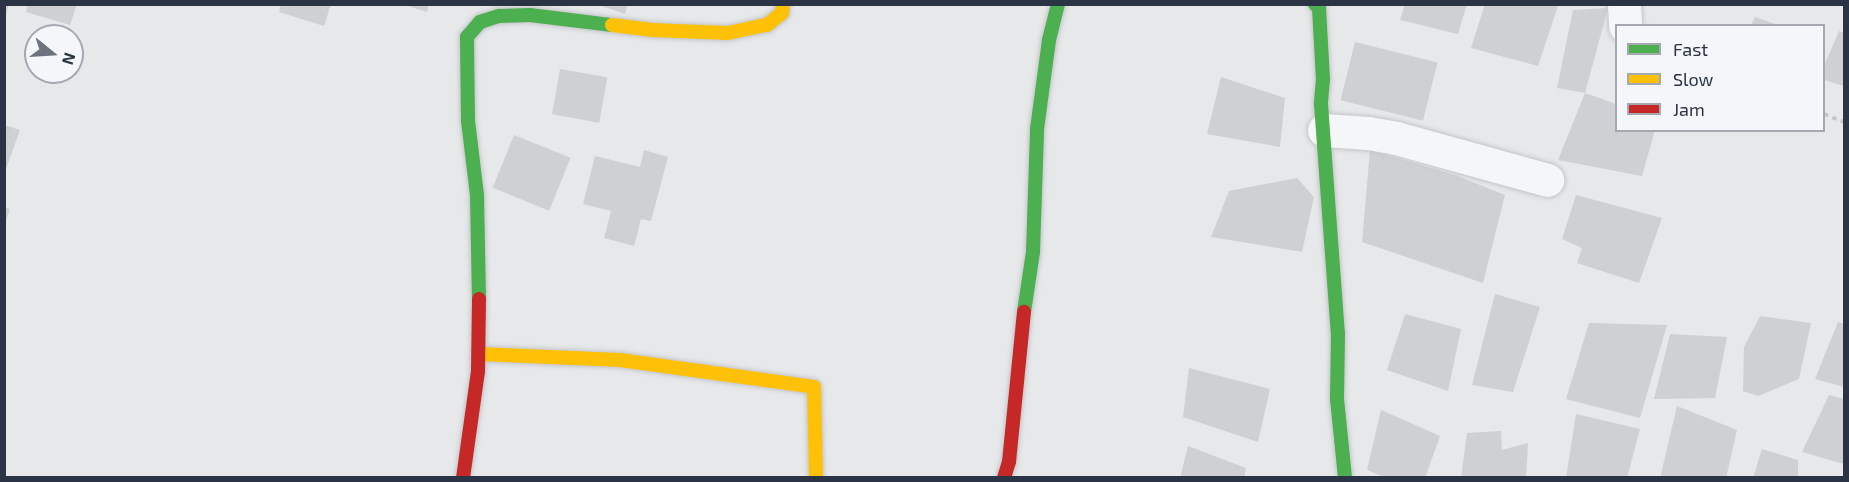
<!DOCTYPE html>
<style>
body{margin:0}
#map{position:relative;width:1849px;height:482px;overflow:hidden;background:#e6e8ea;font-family:"Exo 2",sans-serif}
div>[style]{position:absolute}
.building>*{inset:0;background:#ced0d3;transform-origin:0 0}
.path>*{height:4px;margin-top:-2px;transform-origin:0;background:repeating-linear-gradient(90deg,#c5c6ca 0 4.5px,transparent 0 9px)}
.roads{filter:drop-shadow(0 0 2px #c4c6c8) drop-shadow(0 0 2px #c4c6c8)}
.street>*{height:33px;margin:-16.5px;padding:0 16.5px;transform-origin:16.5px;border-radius:16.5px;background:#f5f6f7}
.fast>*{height:14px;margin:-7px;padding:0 7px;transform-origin:7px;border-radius:7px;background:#4caf50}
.slow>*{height:14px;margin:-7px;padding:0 7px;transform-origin:7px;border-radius:7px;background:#ffc107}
.jam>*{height:14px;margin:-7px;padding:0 7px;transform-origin:7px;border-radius:7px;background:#c62828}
span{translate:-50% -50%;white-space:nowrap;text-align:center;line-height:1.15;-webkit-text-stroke:4.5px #f4f6f9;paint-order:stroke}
.frame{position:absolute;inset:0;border:6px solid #2b3445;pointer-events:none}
.legend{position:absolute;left:1615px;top:24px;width:210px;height:108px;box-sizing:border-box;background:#f4f6f9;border:2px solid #a4a8b1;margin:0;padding:8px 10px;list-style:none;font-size:18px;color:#2b3445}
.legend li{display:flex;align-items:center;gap:12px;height:30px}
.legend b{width:30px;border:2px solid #a4a8b1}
.north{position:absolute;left:24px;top:24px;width:60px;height:60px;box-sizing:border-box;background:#f4f6f9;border:2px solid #a4a8b1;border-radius:50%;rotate:108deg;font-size:16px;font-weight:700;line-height:24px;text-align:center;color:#2b3445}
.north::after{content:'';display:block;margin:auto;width:21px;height:27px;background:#6c737f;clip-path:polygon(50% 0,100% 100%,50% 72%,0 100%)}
</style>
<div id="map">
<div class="building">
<div style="clip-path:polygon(4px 4px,9px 4px,5px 18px,4px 18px)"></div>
<div style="clip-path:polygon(28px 4px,77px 4px,70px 25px,26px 12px)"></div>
<div style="clip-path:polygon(281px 4px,331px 4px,324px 26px,279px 12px)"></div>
<div style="clip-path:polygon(402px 4px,429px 4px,427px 12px)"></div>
<div style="clip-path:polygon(596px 4px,628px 4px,625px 14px)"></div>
<div style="clip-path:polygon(1405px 4px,1467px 4px,1458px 34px,1400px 20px)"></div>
<div style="clip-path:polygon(1485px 4px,1558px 6px,1538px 66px,1471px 48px)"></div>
<div style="clip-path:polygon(1608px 8px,1585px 93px,1557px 88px,1573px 10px)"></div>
<div style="clip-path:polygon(1755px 17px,1778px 25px,1778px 26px,1751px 26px)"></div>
<div style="clip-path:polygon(1839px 31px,1844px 33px,1844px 86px,1824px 80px,1824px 66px)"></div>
<div style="left:1355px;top:42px;width:85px;height:60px;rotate:14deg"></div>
<div style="left:560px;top:69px;width:48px;height:46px;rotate:10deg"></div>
<div style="clip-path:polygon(1221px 77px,1285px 98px,1280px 147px,1207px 134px)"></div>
<div style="clip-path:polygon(1585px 93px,1616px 104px,1616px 130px,1655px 130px,1642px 176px,1558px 160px)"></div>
<div style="clip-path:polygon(4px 125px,20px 130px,5px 172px,4px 172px)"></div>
<div style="left:514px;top:135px;width:61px;height:57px;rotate:22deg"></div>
<div style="clip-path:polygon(644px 150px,668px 157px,651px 221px,641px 219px,634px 246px,604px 238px,611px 211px,583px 204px,595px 156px,640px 167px)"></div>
<div style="clip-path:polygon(1370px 150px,1455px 175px,1505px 195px,1483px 283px,1362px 242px)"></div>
<div style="clip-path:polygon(1297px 178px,1314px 197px,1302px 252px,1211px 237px,1229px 191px)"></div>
<div style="clip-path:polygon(1576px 195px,1662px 218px,1639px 283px,1577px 263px,1582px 248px,1562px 239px)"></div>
<div style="clip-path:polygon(4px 207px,10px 209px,5px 224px,4px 224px)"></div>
<div style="clip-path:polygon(1495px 294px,1540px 307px,1513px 392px,1472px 385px)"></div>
<div style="clip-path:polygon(1405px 314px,1461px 329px,1448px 391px,1387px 370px)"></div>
<div style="clip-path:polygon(1760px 316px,1811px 323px,1799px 379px,1758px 396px,1743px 391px,1744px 347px)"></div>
<div style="clip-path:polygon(1838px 322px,1844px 324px,1844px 387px,1815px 379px)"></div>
<div style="clip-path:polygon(1589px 323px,1667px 325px,1640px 418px,1566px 399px)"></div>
<div style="clip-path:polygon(1670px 334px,1727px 337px,1715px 398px,1654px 399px)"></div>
<div style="clip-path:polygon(1189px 368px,1270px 389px,1258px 442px,1183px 417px)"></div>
<div style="clip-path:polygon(1829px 395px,1844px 399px,1844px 464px,1802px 452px)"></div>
<div style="clip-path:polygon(1677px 406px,1737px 430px,1726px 478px,1660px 478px)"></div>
<div style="clip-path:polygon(1381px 410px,1440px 436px,1425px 478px,1386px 478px,1367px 470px)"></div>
<div style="clip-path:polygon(1576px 414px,1640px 429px,1627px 478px,1566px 478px)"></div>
<div style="clip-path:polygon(1501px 431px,1502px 450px,1528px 443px,1526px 478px,1461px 478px,1467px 433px)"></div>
<div style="clip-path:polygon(1188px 446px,1246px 468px,1244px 478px,1180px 478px)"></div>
<div style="clip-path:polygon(1762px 449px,1798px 460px,1798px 478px,1753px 478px)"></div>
</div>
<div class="path">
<div style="left:1824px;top:114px;width:22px;rotate:22deg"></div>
</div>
<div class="roads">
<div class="street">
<div style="left:1624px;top:4px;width:22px;rotate:87deg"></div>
<div style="left:1324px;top:130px;width:44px;rotate:3.9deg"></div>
<div style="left:1368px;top:133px;width:28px;rotate:10deg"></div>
<div style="left:1396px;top:138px;width:157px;rotate:15.5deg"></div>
</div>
<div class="fast">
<div style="left:1315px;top:4px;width:6px;rotate:45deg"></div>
<div style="left:1319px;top:8px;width:71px;rotate:86.8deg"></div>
<div style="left:1323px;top:79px;width:25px;rotate:95deg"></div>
<div style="left:1321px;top:104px;width:231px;rotate:85.8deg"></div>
<div style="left:1338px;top:334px;width:65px;rotate:90.9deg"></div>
<div style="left:1337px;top:399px;width:79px;rotate:84.2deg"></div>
<div style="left:479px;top:299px;width:104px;rotate:-91.1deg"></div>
<div style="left:477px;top:195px;width:75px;rotate:-96.9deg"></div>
<div style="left:468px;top:121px;width:84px;rotate:-90.7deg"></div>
<div style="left:467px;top:37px;width:20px;rotate:-49deg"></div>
<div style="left:480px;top:22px;width:20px;rotate:-18deg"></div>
<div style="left:499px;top:16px;width:31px;rotate:-2deg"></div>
<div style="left:530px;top:15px;width:83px;rotate:7deg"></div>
<div style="left:1024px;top:312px;width:61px;rotate:-81.5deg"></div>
<div style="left:1033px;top:252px;width:123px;rotate:-88.1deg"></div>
<div style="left:1037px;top:129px;width:90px;rotate:-82.3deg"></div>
<div style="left:1049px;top:40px;width:37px;rotate:-76deg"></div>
</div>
<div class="slow">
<div style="left:612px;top:25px;width:39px;rotate:7deg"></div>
<div style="left:651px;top:30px;width:77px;rotate:2.2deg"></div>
<div style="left:728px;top:33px;width:40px;rotate:-12deg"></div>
<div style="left:767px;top:25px;width:19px;rotate:-39deg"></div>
<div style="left:782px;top:13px;width:9px;rotate:-84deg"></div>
<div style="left:479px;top:354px;width:141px;rotate:2.4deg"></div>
<div style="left:620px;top:360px;width:196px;rotate:7.9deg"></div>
<div style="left:814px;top:387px;width:91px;rotate:88.7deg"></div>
</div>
<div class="jam">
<div style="left:463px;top:478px;width:108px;rotate:-82deg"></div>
<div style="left:478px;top:371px;width:72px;rotate:-89.2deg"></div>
<div style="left:1004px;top:478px;width:17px;rotate:-73deg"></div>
<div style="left:1009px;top:462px;width:151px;rotate:-84.3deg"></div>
</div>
</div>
<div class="frame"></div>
<ul class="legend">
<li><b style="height:8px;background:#4caf50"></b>Fast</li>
<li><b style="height:8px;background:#ffc107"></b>Slow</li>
<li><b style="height:8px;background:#c62828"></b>Jam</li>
</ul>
<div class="north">N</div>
</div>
